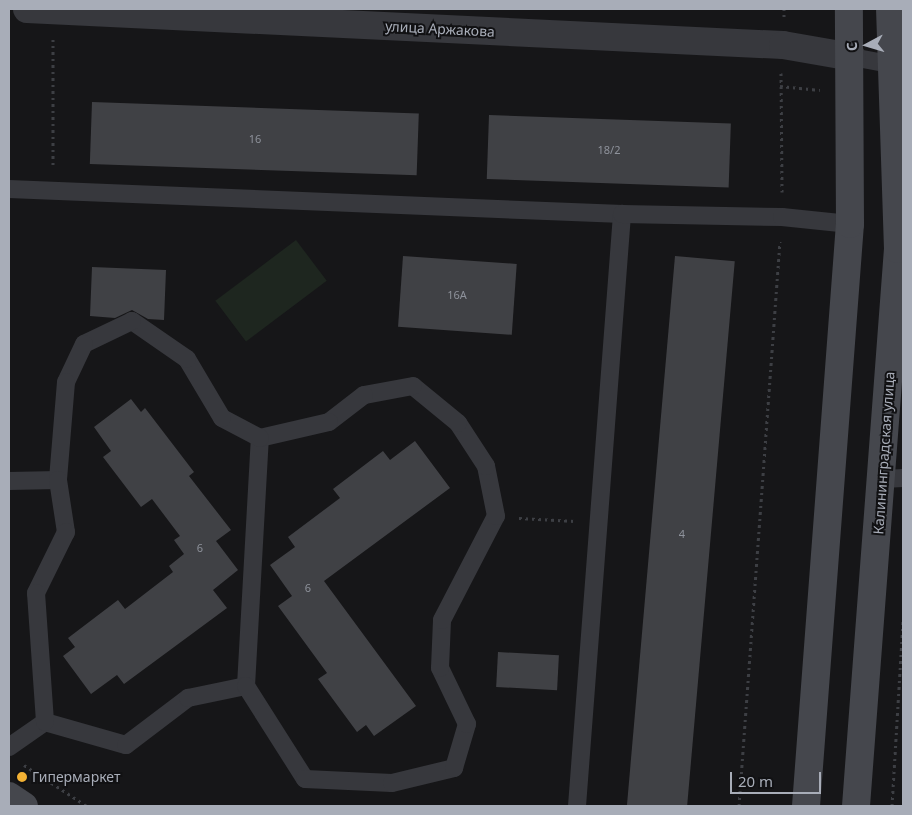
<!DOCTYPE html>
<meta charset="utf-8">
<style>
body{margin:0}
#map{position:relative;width:912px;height:815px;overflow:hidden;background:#161618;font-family:"Noto Sans",sans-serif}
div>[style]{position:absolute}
.green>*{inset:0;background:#1e261f;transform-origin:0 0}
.building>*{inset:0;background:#404145;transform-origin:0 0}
.path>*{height:3px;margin-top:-1.5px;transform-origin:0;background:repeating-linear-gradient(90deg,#3d3f44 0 2.5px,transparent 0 6.5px)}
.service>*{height:18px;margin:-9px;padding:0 9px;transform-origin:9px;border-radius:9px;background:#37383d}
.minor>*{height:28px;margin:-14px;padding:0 14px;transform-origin:14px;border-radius:14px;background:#37383d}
.secondary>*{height:28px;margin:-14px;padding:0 14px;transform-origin:14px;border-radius:14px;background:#45474d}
.dots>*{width:14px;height:14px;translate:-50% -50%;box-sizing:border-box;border:2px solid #111113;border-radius:50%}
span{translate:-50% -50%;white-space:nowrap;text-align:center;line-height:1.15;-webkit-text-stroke:4px #111113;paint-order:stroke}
.number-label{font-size:11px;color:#8e929b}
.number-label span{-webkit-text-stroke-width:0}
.street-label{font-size:14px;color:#a8adb8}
.poi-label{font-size:14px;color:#a8adb8}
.left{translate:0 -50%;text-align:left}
.frame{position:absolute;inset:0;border:10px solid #a8adb8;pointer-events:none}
.north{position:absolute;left:842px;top:20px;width:50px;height:50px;-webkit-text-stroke:4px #111113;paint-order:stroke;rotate:264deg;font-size:14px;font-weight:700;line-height:20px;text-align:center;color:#a8adb8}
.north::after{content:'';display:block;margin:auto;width:18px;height:22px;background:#a8adb8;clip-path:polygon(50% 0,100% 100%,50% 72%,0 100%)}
.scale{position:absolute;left:730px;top:772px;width:91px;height:22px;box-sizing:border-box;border:2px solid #a8adb8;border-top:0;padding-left:6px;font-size:15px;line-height:18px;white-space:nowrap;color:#a8adb8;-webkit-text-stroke:4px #111113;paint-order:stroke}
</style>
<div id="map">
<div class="green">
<div style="left:296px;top:240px;width:51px;height:101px;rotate:53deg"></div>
</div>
<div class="building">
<div style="left:92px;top:102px;width:327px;height:62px;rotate:2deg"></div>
<div style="left:489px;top:115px;width:242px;height:64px;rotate:2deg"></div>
<div style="left:403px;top:256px;width:114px;height:71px;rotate:4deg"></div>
<div style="left:675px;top:256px;width:60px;height:552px;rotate:5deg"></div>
<div style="clip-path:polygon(92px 267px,166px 270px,164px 320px,148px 319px,132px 310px,115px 318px,90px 316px)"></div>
<div style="clip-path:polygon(131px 399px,141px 412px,145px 408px,194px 472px,189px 476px,231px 530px,216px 541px,238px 570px,213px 590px,227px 608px,124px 684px,117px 675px,91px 694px,63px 656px,75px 647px,68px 638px,118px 600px,125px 609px,173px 572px,169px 566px,184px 554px,174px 540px,180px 536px,152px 499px,141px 507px,103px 457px,111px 451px,94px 427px)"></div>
<div style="clip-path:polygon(415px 441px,450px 488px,324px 581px,416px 706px,374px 736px,366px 725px,357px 732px,318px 679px,327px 673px,278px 606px,292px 596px,270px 565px,295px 547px,288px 537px,340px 498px,333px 489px,383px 451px,390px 460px)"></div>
<div style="left:498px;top:652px;width:61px;height:35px;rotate:3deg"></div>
</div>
<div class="path">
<div style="left:784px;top:17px;width:8px;rotate:-90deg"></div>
<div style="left:53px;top:39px;width:127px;rotate:90deg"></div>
<div style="left:781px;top:73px;width:119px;rotate:89.5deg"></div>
<div style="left:780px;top:86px;width:40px;rotate:5.7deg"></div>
<div style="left:519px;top:518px;width:56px;rotate:3.1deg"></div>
<div style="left:24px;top:765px;width:75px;rotate:33.1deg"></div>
<div style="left:739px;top:806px;width:566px;rotate:-85.85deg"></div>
<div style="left:892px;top:806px;width:187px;rotate:-86.6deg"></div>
</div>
<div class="service">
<div style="left:852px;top:57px;width:49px;rotate:10.6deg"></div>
<div style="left:9px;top:189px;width:614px;rotate:2.34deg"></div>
<div style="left:883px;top:479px;width:20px;rotate:-3deg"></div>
<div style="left:9px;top:481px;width:49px;rotate:-1.2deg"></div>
<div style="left:246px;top:686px;width:248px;rotate:-86.8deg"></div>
<div style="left:9px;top:747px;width:44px;rotate:-34.8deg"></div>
<div style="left:45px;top:722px;width:84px;rotate:15.9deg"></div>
<div style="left:126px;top:745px;width:78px;rotate:-37.2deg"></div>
<div style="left:188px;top:698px;width:59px;rotate:-11.7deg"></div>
<div style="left:246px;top:686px;width:110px;rotate:57.6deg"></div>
<div style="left:305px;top:779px;width:87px;rotate:2.6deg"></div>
<div style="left:392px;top:783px;width:64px;rotate:-13.6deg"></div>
<div style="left:454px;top:768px;width:46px;rotate:-73.5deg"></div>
<div style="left:467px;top:724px;width:62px;rotate:-115.7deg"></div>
<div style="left:440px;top:668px;width:48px;rotate:-87.6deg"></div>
<div style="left:442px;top:620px;width:117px;rotate:-62.6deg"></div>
<div style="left:496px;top:516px;width:51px;rotate:-101.3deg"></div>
<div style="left:486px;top:466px;width:51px;rotate:-123.1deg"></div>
<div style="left:458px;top:423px;width:58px;rotate:-140.6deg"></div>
<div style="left:413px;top:386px;width:50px;rotate:169.6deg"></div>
<div style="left:364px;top:395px;width:44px;rotate:142.4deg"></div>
<div style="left:329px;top:422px;width:71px;rotate:166.9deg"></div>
<div style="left:260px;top:438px;width:43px;rotate:-152.2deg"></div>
<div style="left:222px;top:418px;width:69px;rotate:-120.7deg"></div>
<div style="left:187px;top:359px;width:67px;rotate:-145.4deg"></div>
<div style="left:132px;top:321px;width:53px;rotate:154.4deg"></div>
<div style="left:84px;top:344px;width:42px;rotate:115.3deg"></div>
<div style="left:66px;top:382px;width:98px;rotate:94.7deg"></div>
<div style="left:58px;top:480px;width:53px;rotate:81.3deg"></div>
<div style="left:66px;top:532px;width:68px;rotate:116.2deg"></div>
<div style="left:36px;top:593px;width:129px;rotate:86deg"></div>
<div style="left:577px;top:806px;width:594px;rotate:-85.65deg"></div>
<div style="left:622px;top:214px;width:160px;rotate:1.1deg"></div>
<div style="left:782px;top:217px;width:68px;rotate:5.9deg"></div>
</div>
<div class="minor">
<div style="left:27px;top:9px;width:757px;rotate:2.73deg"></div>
<div style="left:783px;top:45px;width:70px;rotate:9.9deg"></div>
</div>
<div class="secondary">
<div style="left:9px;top:796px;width:18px;rotate:34deg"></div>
<div style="left:806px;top:806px;width:584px;rotate:-85.68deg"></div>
<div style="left:850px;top:224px;width:215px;rotate:-90.3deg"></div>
<div style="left:856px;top:806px;width:559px;rotate:-85.69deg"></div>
<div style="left:898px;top:249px;width:240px;rotate:-91.9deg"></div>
</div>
<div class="dots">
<div style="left:22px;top:777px;background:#f2b134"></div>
</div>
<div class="number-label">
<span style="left:255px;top:139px">16</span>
<span style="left:609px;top:150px">18/2</span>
<span style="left:457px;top:295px">16А</span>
<span style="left:682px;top:534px">4</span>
<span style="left:200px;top:548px">6</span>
<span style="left:308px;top:588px">6</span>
</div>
<div class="street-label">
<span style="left:440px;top:29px;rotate:3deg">улица Аржакова</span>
<span style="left:884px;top:453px;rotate:-86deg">Калининградская улица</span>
</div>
<div class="poi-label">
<span class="left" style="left:32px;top:777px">Гипермаркет</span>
</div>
<div class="frame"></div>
<div class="north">С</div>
<div class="scale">20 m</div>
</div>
